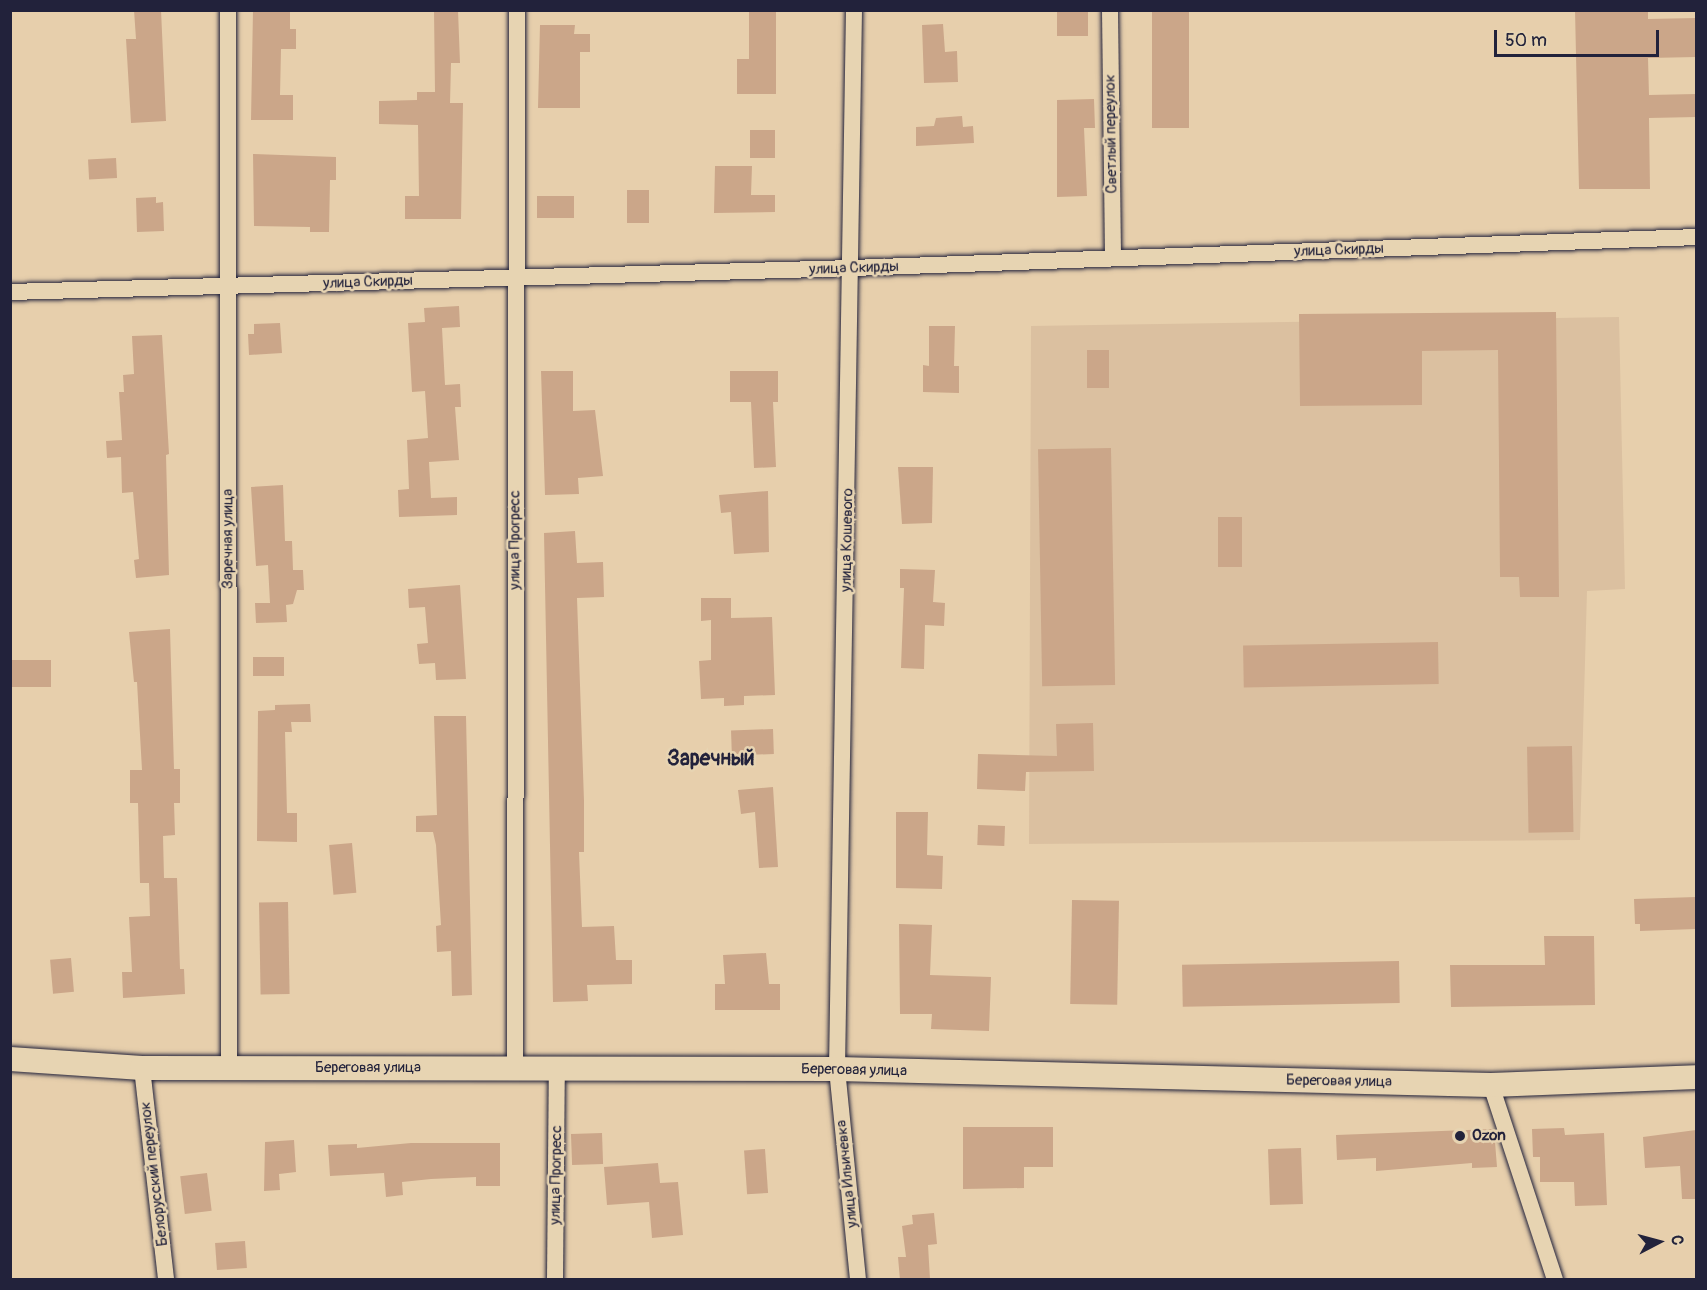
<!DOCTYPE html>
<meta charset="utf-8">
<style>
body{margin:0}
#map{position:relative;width:1707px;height:1290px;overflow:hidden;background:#e7cfac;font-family:Pangolin,sans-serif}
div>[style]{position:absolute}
.built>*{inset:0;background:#dbc0a0}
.building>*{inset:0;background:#cba689;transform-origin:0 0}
.roads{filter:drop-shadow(0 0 2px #22223b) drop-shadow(0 0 2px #22223b)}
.street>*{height:16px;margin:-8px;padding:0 8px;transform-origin:8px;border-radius:8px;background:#e7d4b2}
.secondary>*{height:24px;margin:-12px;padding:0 12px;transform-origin:12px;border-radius:12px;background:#e7d4b2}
.dots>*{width:16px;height:16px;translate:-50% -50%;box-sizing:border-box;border:3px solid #e7d4b2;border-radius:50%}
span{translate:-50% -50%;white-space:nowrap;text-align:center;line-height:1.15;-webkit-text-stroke:5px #e7d4b2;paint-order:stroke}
.street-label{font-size:15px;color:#22223b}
.poi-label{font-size:15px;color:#22223b;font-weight:700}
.left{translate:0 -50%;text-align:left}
.district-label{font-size:21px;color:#22223b;font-weight:700}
.frame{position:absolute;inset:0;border:12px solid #22223b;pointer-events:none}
.north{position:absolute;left:1629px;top:1212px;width:60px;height:60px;-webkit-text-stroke:4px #e7d4b2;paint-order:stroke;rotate:84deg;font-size:16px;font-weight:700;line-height:24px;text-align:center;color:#22223b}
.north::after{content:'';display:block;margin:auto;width:21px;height:27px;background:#22223b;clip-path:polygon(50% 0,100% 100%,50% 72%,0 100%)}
.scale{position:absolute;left:1494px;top:30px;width:165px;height:27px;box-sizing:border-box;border:3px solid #22223b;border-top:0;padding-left:8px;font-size:18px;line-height:21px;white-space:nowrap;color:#22223b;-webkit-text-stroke:4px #e7d4b2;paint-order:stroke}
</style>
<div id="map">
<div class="built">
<div style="clip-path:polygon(1619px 317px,1625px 589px,1587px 591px,1580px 840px,1029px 844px,1031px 326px)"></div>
</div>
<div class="building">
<div style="clip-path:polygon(134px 10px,161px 10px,166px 121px,131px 123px,126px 39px,136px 39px)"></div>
<div style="clip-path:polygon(253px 10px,290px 10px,290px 29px,296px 29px,296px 49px,281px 49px,280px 95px,293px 95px,293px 120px,251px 120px)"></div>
<div style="clip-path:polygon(434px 10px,458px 10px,460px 63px,451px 63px,450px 103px,463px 103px,461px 219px,405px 219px,405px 196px,419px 196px,418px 125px,379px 124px,379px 101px,417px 100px,417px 92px,435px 92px)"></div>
<div style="clip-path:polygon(749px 10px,776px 10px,776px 94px,737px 94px,737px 59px,749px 59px)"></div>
<div style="left:1057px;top:10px;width:31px;height:26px"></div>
<div style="left:1152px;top:10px;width:37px;height:118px"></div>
<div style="clip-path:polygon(1575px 10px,1648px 10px,1648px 19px,1696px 18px,1696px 57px,1648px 58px,1649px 95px,1696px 94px,1696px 117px,1649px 118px,1650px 189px,1579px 189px)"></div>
<div style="clip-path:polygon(943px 24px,945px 52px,957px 51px,958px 82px,924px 83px,922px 25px)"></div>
<div style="clip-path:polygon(540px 25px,575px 25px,574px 34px,590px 34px,590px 52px,580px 52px,580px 108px,538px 108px)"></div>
<div style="clip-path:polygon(1094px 99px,1095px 128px,1084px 128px,1087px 196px,1057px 197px,1057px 100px)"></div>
<div style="clip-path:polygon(962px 116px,963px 127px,973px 126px,974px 143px,916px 146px,916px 127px,934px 126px,936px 118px)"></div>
<div style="left:750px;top:130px;width:25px;height:28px"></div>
<div style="clip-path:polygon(253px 154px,336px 157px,336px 180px,330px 180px,329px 232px,310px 232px,310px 227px,254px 226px)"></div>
<div style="left:116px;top:158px;width:20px;height:28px;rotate:87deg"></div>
<div style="clip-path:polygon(715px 166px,752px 166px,751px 195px,775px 195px,775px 212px,714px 213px)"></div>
<div style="left:627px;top:190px;width:22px;height:33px"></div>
<div style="left:537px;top:196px;width:37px;height:22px"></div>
<div style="clip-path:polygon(156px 197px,156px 203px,163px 202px,164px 231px,137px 232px,136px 198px)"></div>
<div style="clip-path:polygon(459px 306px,460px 327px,442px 328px,445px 385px,460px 384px,461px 407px,455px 407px,459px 460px,429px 462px,431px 498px,457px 497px,457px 515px,399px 517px,398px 490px,409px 489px,407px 440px,428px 438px,425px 391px,412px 392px,408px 323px,425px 322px,424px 308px)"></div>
<div style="clip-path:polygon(1556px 312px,1559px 597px,1520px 597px,1519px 577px,1500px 577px,1498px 350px,1422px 351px,1422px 405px,1300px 406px,1299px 314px)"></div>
<div style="clip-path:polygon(280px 323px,282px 353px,249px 355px,248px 334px,254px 334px,254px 324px)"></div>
<div style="clip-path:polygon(929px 326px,955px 326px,954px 366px,959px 366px,959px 393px,923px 392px,923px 365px,929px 366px)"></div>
<div style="clip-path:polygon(162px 335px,169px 454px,166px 455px,169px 575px,136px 578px,134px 560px,139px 559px,133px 492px,122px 493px,121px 457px,107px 458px,106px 441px,122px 440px,119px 392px,124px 392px,123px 375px,134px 374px,132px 336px)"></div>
<div style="left:1087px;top:350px;width:22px;height:38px"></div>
<div style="clip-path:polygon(541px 371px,573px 371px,573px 411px,595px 410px,603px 476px,578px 478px,579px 494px,545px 495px)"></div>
<div style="clip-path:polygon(730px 371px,778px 371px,778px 402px,773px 402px,776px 467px,754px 468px,751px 402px,730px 402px)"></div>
<div style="left:1111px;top:448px;width:237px;height:73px;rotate:89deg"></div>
<div style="clip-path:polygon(898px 467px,933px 467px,932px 523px,902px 524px)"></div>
<div style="clip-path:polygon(283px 485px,285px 541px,292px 541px,293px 570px,303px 570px,304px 590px,297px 590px,293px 604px,286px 605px,287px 622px,256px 623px,255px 603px,270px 603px,268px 565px,256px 566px,251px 487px)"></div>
<div style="clip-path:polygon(768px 491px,769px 552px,734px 554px,731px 512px,721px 513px,719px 495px)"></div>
<div style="left:1218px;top:517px;width:24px;height:50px"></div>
<div style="clip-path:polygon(575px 531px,577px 563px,603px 562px,604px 597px,577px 598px,584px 801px,584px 852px,579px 852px,582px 927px,614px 926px,616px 960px,632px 960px,632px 984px,587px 985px,588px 1001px,553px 1002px,544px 533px)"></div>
<div style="clip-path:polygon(900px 569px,935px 570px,933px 602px,945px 603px,944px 626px,925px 625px,924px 669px,901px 668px,904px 588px,900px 588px)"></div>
<div style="clip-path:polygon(460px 585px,466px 679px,436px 680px,435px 663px,419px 664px,417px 644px,428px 643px,425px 607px,409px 608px,408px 589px)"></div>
<div style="clip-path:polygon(701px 598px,731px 598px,731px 618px,772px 617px,775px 695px,744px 696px,744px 705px,724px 706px,724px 698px,701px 699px,699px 661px,711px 660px,711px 620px,701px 621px)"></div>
<div style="clip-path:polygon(170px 629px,174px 769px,180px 769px,180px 803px,174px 803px,175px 835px,163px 836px,164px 878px,177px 878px,180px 969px,184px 969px,185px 994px,123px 998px,122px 972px,132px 972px,129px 917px,150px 916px,149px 883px,140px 883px,138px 803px,130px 803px,130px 770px,142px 770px,137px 682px,134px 682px,129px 632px)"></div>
<div style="left:1438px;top:642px;width:42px;height:195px;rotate:89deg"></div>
<div style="left:253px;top:657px;width:31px;height:19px"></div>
<div style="left:51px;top:660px;width:27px;height:41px;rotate:90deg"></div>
<div style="clip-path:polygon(310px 704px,311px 722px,291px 722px,292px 732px,285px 732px,287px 813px,297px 813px,297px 842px,257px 841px,258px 711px,275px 710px,275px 705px)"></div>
<div style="clip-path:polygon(434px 716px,466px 716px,472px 995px,452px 996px,451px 951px,437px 952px,436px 926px,441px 925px,436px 845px,433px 832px,416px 832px,416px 816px,437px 815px)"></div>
<div style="clip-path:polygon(1093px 723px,1094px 771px,1026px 772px,1025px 791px,977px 789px,978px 754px,1057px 756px,1056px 724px)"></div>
<div style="left:773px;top:729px;width:25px;height:42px;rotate:88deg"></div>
<div style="left:1572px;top:746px;width:86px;height:45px;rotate:89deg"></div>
<div style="clip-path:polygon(773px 787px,778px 867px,759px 868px,755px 812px,741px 814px,738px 790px)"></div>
<div style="clip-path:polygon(896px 812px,928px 812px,927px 855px,943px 856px,942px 889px,896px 888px)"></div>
<div style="left:978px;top:825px;width:27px;height:20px;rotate:2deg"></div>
<div style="left:352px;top:843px;width:50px;height:23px;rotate:85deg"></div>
<div style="clip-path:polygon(1696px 897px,1696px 929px,1640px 931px,1640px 924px,1635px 924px,1634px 899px)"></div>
<div style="left:1072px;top:900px;width:47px;height:104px;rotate:1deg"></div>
<div style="left:288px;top:902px;width:92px;height:29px;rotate:89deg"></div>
<div style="clip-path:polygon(899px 924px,932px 925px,930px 975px,991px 977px,989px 1031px,931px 1029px,932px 1014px,900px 1014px)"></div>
<div style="clip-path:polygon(1544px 936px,1594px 936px,1595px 1005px,1451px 1007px,1450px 965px,1545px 965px)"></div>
<div style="clip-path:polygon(766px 953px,769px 984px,780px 984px,780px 1010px,715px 1010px,715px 984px,725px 984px,723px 955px)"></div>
<div style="left:71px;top:958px;width:34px;height:21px;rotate:85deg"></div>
<div style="left:1399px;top:961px;width:42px;height:217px;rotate:89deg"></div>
<div style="clip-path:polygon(963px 1127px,1053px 1127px,1053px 1167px,1024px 1167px,1024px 1188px,963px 1189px)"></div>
<div style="clip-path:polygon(1564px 1128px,1565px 1135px,1604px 1133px,1607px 1205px,1575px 1206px,1574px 1182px,1540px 1182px,1540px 1157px,1533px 1157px,1532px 1129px)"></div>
<div style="clip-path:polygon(1494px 1129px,1497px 1167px,1472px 1168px,1472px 1163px,1376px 1171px,1376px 1158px,1337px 1160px,1336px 1135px)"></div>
<div style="clip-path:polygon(1696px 1130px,1696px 1199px,1682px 1199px,1680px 1166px,1645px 1168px,1643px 1137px)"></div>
<div style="left:602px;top:1133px;width:31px;height:31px;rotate:88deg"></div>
<div style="clip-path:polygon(294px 1140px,296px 1172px,279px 1174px,280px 1190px,264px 1191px,265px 1142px)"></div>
<div style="clip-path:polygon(411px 1143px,500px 1143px,500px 1186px,476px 1186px,476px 1177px,431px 1179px,402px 1182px,403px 1195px,386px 1197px,384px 1173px,330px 1176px,328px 1145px,357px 1144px,357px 1148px)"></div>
<div style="left:1301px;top:1148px;width:56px;height:33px;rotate:88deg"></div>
<div style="left:765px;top:1149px;width:44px;height:21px;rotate:86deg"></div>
<div style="clip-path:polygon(658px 1163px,660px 1183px,678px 1182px,683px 1235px,652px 1238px,649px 1202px,607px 1205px,604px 1167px)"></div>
<div style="left:207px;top:1173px;width:38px;height:27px;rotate:83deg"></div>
<div style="clip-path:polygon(934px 1213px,937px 1244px,928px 1245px,930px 1279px,900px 1280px,898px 1257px,906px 1257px,902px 1226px,913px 1224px,912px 1215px)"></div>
<div style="left:245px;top:1241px;width:27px;height:30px;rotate:86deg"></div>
</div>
<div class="roads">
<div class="street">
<div style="left:228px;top:10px;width:1058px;rotate:89.95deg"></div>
<div style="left:854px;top:10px;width:1059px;rotate:90.92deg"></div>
<div style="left:837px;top:1069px;width:212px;rotate:84.3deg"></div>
<div style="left:1110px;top:10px;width:248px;rotate:89.3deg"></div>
<div style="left:10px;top:292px;width:842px;rotate:-1.63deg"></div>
<div style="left:852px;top:268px;width:845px;rotate:-2.1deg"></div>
<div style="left:142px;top:1068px;width:213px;rotate:83.5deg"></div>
<div style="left:515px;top:1069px;width:1059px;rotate:-89.89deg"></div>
<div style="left:1491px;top:1085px;width:205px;rotate:71.8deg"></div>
<div style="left:555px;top:1280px;width:209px;rotate:-89.5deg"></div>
</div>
<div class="secondary">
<div style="left:10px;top:1059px;width:132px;rotate:3.9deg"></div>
<div style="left:142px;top:1068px;width:695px;rotate:0.08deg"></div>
<div style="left:837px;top:1069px;width:654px;rotate:1.4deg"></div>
<div style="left:1491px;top:1085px;width:205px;rotate:-2.2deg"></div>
</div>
</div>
<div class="dots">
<div style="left:1460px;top:1136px;background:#22223b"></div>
</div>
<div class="street-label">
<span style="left:1111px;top:134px;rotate:-91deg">Светлый переулок</span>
<span style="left:1339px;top:250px;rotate:-2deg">улица Скирды</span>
<span style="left:854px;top:268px;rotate:-2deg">улица Скирды</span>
<span style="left:368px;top:282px;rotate:-2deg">улица Скирды</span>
<span style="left:228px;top:539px;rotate:-90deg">Заречная улица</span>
<span style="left:515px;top:540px;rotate:-90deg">улица Прогресс</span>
<span style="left:847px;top:540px;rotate:-89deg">улица Кошевого</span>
<span style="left:368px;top:1068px">Береговая улица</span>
<span style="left:854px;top:1070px;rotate:1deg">Береговая улица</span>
<span style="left:1339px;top:1081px;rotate:1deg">Береговая улица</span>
<span style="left:154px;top:1174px;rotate:-97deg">Белорусский переулок</span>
<span style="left:847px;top:1174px;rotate:-96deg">улица Ильичевка</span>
<span style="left:556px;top:1175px;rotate:-89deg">улица Прогресс</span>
</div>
<div class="poi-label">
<span class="left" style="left:1472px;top:1136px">Ozon</span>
</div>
<div class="district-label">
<span style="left:711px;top:759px">Заречный</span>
</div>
<div class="frame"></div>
<div class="north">С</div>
<div class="scale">50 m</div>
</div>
